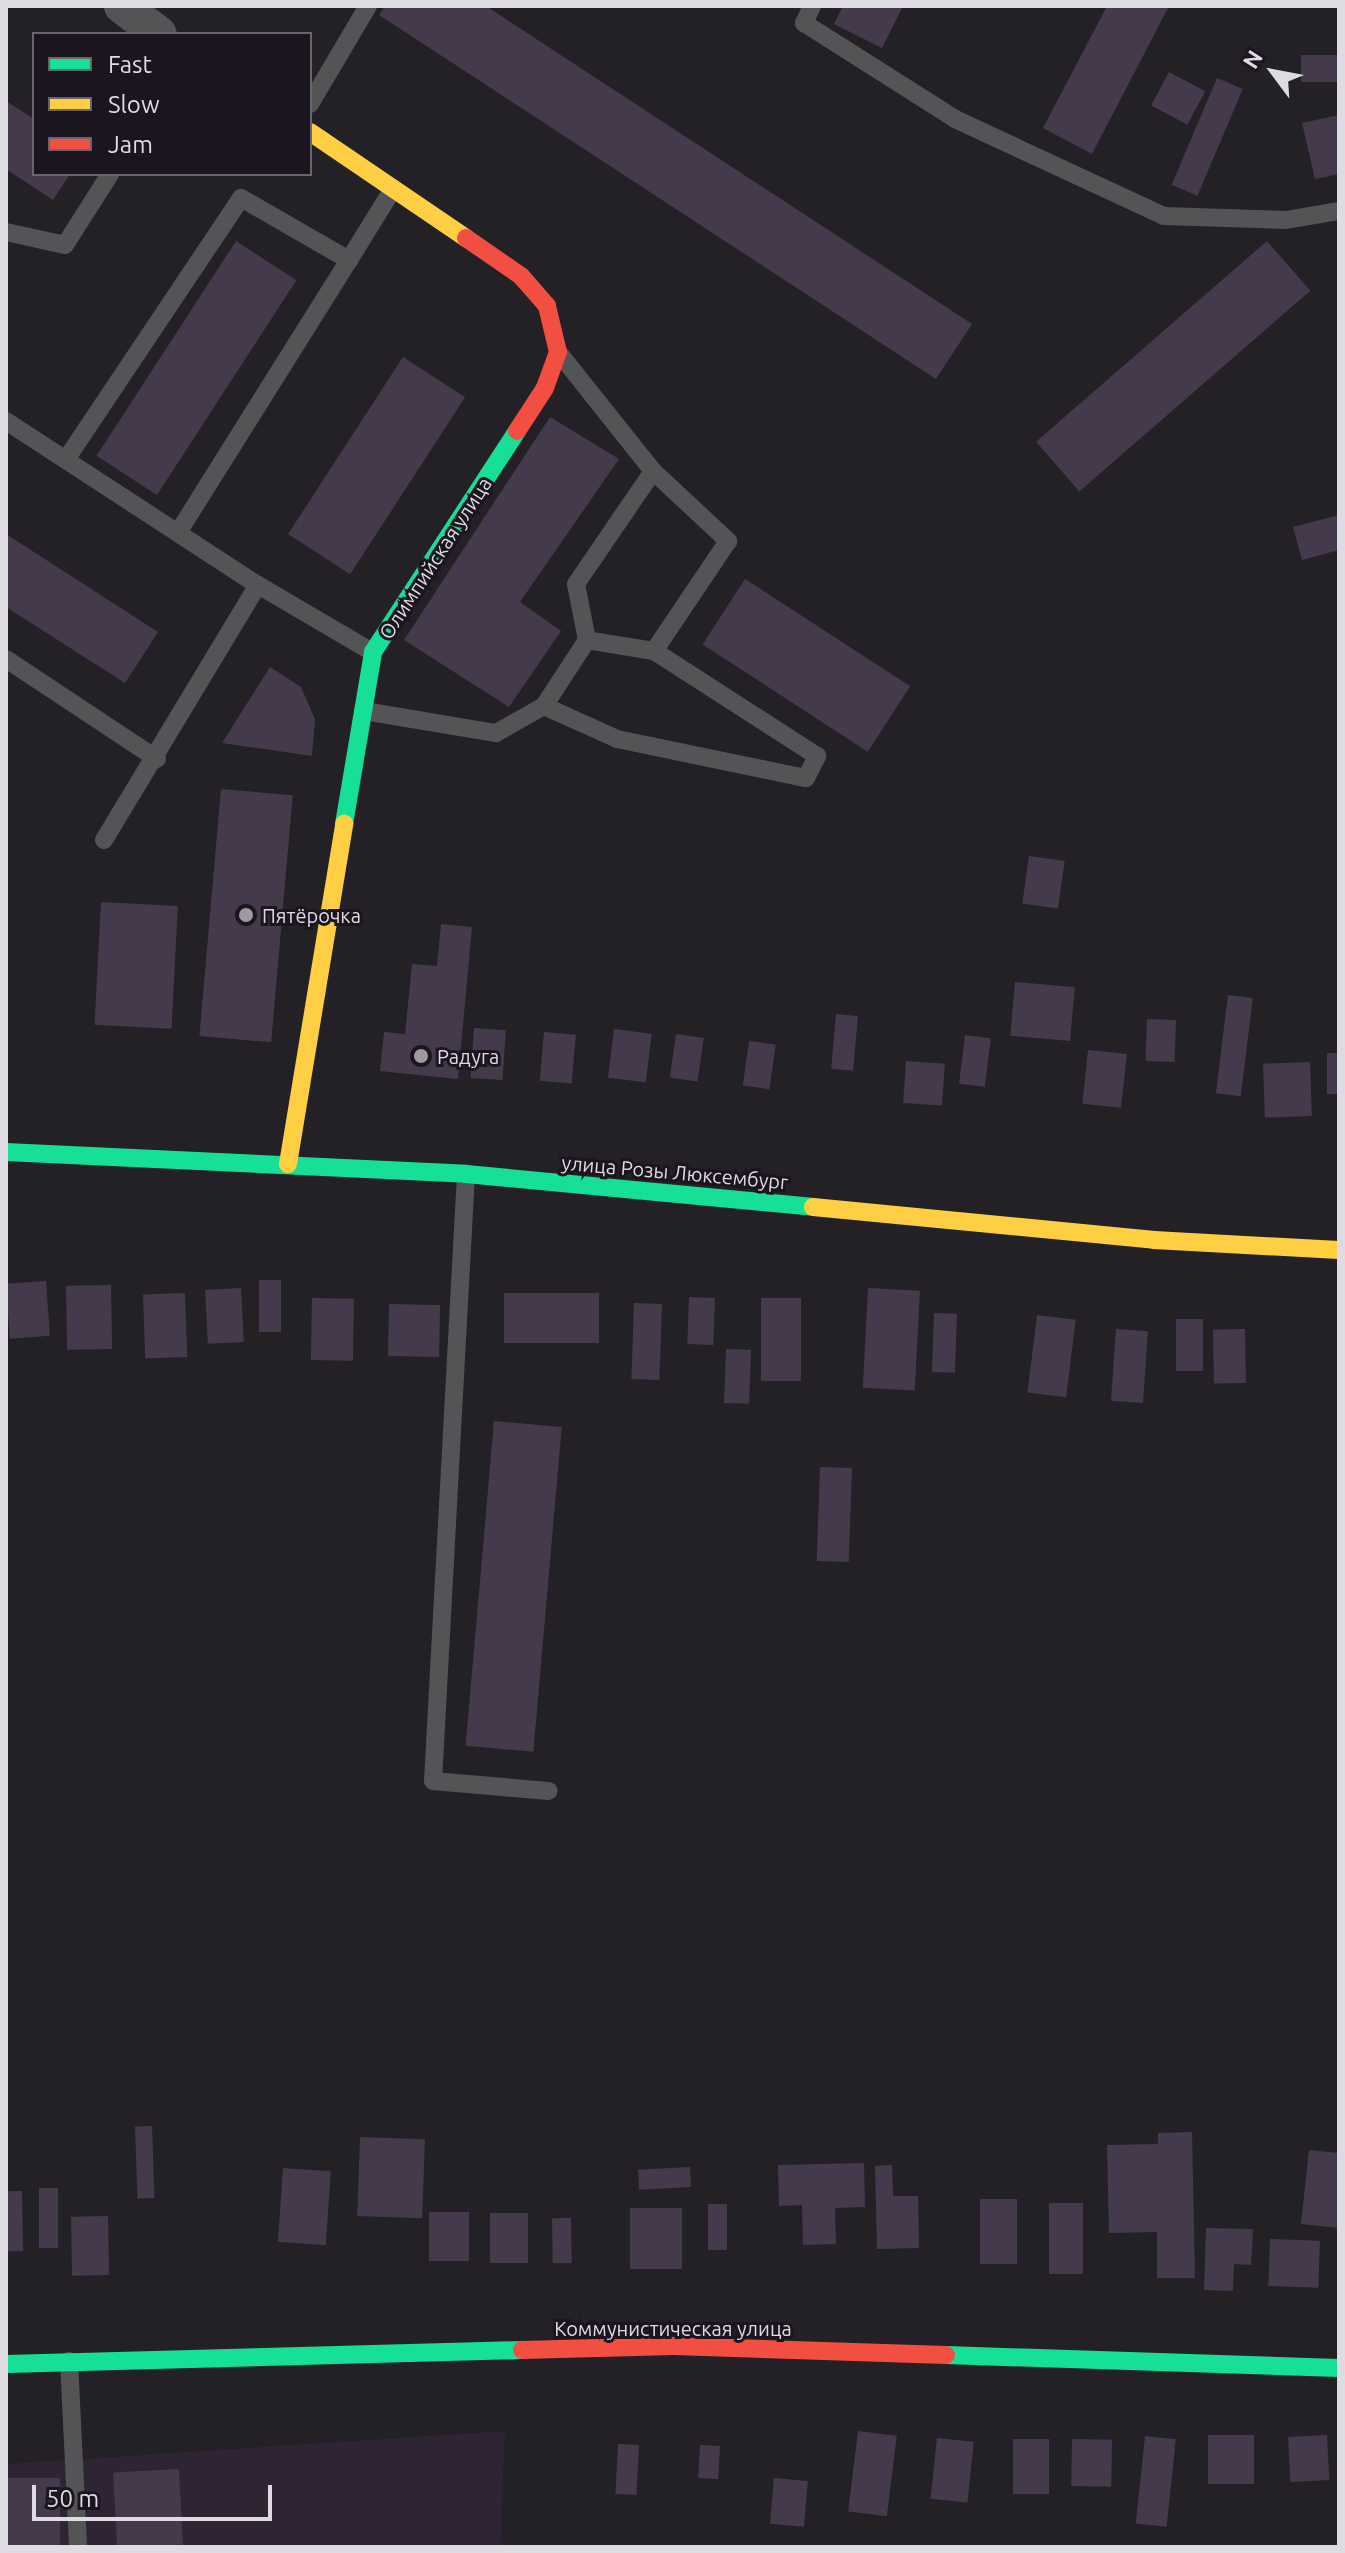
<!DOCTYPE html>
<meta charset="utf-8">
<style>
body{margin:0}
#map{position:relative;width:1345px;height:2553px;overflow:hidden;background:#242126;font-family:Ubuntu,sans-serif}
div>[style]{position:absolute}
.built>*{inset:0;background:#2e2434}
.building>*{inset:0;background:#443a4b;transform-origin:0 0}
.lane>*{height:18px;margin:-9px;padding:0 9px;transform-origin:9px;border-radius:9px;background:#545356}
.street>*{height:36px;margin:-18px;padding:0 18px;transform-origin:18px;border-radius:18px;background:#545356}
.fast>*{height:18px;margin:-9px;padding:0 9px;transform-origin:9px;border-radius:9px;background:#16e098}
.slow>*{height:18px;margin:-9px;padding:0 9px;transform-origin:9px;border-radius:9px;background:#ffcf43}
.jam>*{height:18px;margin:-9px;padding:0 9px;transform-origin:9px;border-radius:9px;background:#f24e42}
.dots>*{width:22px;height:22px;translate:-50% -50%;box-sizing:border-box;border:4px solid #1b1520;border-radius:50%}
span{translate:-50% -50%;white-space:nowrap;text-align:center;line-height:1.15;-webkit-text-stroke:6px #1b1520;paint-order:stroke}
.street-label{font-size:20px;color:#dfdbe3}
.poi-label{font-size:20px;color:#dfdbe3}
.left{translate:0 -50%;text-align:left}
.frame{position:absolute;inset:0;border:8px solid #dfdbe3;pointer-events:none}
.legend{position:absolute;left:32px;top:32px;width:280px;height:144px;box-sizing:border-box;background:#1b1520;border:2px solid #69646e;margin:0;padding:10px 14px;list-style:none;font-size:24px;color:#dfdbe3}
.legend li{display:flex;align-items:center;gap:16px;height:40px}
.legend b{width:40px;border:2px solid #69646e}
.north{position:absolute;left:1233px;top:32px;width:80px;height:80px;-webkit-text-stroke:6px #1b1520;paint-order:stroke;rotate:302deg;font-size:22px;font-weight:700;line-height:32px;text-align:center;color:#dfdbe3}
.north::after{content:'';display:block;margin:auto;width:28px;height:36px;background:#dfdbe3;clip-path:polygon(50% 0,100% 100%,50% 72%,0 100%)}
.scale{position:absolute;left:32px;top:2485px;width:240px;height:36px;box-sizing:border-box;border:4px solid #dfdbe3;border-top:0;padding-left:10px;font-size:24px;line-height:28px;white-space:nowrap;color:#dfdbe3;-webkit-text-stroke:6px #1b1520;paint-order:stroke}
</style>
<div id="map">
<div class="built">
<div style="clip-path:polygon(505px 2431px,500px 2547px,6px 2547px,6px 2464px)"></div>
</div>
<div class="building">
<div style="clip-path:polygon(385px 6px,486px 6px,972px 324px,936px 379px,379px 15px)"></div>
<div style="clip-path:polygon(843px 6px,903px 6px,882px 48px,834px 24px)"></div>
<div style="clip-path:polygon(1107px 6px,1169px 6px,1092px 154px,1043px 128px)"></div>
<div style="left:1339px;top:55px;width:27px;height:38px;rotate:90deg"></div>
<div style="left:1169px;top:72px;width:41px;height:38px;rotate:28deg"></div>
<div style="left:1217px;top:78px;width:28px;height:116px;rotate:23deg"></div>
<div style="clip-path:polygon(6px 101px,34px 119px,34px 174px,70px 174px,53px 200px,6px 169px)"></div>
<div style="clip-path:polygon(1339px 115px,1339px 174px,1315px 179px,1302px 123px)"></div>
<div style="left:236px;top:241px;width:72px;height:256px;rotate:33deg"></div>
<div style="left:1267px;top:241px;width:66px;height:306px;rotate:49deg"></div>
<div style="left:403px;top:357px;width:74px;height:211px;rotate:33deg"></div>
<div style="clip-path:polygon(550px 417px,619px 459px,520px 602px,561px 631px,509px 707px,404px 640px)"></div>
<div style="clip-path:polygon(1339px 515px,1339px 550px,1302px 560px,1293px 527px)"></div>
<div style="clip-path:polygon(6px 534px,158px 632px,125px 683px,6px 607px)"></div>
<div style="left:745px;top:579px;width:197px;height:78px;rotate:33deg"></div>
<div style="clip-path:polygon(270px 667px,301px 687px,315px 719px,312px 756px,222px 743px)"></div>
<div style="left:221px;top:789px;width:72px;height:248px;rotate:5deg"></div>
<div style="left:1029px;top:856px;width:36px;height:48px;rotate:8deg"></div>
<div style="left:101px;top:902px;width:77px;height:123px;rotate:3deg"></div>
<div style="clip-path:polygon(441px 924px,472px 927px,458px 1079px,380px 1071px,384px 1032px,405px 1034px,412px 964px,437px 966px)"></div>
<div style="left:1015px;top:982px;width:60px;height:54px;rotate:5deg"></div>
<div style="left:1228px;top:995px;width:25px;height:99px;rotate:7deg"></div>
<div style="left:836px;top:1014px;width:22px;height:55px;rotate:5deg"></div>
<div style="left:1147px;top:1019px;width:29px;height:42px;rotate:2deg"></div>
<div style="left:474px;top:1028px;width:32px;height:50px;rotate:4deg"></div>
<div style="left:614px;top:1029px;width:38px;height:49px;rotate:7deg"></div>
<div style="left:544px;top:1032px;width:32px;height:49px;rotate:5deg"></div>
<div style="left:676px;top:1034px;width:28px;height:44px;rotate:8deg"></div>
<div style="left:965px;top:1035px;width:26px;height:49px;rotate:7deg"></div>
<div style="left:749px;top:1041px;width:27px;height:45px;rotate:8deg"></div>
<div style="left:1088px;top:1050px;width:39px;height:54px;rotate:6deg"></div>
<div style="left:1327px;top:1053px;width:12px;height:41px"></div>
<div style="left:906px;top:1061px;width:39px;height:42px;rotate:4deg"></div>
<div style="left:1310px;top:1062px;width:54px;height:47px;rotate:88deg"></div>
<div style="left:259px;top:1280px;width:22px;height:52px"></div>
<div style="left:46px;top:1281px;width:55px;height:40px;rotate:86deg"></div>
<div style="left:111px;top:1285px;width:64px;height:45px;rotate:89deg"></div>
<div style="left:241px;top:1288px;width:54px;height:36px;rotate:87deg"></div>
<div style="left:868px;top:1288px;width:52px;height:100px;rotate:3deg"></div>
<div style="left:185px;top:1293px;width:64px;height:42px;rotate:88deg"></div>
<div style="left:504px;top:1293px;width:95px;height:50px"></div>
<div style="left:689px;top:1297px;width:26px;height:47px;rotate:2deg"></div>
<div style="left:312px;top:1298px;width:42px;height:62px;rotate:1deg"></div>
<div style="left:801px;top:1298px;width:83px;height:40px;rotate:90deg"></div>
<div style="left:634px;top:1303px;width:28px;height:76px;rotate:2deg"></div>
<div style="left:389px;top:1304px;width:51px;height:52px;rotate:1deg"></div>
<div style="left:934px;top:1313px;width:23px;height:59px;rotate:2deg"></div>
<div style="left:1037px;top:1315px;width:39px;height:78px;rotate:7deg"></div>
<div style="left:1176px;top:1319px;width:27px;height:52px"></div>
<div style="left:1116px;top:1329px;width:32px;height:72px;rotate:4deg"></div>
<div style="left:1245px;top:1329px;width:54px;height:32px;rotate:89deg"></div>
<div style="left:726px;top:1349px;width:25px;height:54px;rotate:2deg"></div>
<div style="left:494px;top:1421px;width:68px;height:326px;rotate:5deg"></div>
<div style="left:820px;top:1467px;width:32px;height:94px;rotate:2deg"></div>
<div style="left:152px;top:2126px;width:72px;height:17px;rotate:88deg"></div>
<div style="clip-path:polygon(1192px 2132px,1195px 2278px,1157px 2278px,1157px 2232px,1109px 2233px,1107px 2145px,1158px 2144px,1158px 2133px)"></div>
<div style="left:360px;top:2137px;width:65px;height:79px;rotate:2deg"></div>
<div style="clip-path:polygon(1309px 2150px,1339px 2153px,1339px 2228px,1301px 2224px)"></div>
<div style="clip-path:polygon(864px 2163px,865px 2207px,835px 2208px,836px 2244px,803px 2245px,802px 2205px,779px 2206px,778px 2165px)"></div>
<div style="clip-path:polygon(892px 2165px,893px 2196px,918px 2196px,919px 2248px,877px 2249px,875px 2166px)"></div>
<div style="left:690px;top:2167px;width:20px;height:52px;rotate:87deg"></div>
<div style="left:283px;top:2168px;width:48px;height:74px;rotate:4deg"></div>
<div style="left:39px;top:2188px;width:19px;height:60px"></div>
<div style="left:22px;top:2191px;width:60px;height:16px;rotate:89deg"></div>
<div style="left:980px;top:2199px;width:37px;height:65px"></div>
<div style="left:1049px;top:2203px;width:34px;height:71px"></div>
<div style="left:727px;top:2204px;width:46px;height:19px;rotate:90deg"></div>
<div style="left:682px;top:2208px;width:61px;height:52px;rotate:90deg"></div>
<div style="left:469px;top:2212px;width:49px;height:40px;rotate:90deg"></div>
<div style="left:528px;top:2213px;width:50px;height:38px;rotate:90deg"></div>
<div style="left:108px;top:2216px;width:59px;height:37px;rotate:89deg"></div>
<div style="left:571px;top:2218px;width:45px;height:19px;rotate:89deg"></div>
<div style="clip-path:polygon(1206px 2228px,1253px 2229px,1251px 2265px,1234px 2264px,1233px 2291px,1204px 2290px)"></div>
<div style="left:1270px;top:2239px;width:50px;height:47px;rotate:2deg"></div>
<div style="left:858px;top:2431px;width:39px;height:81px;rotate:7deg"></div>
<div style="left:1208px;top:2435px;width:46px;height:49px"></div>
<div style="left:1327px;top:2435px;width:45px;height:39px;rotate:87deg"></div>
<div style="left:1145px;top:2436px;width:31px;height:88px;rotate:6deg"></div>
<div style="left:937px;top:2438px;width:37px;height:61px;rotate:6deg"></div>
<div style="left:1013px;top:2439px;width:36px;height:55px"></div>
<div style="left:1072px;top:2439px;width:40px;height:47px;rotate:1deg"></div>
<div style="left:618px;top:2444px;width:21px;height:50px;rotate:3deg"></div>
<div style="left:700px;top:2445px;width:20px;height:33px;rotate:3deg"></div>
<div style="left:179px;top:2469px;width:78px;height:66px;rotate:87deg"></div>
<div style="left:6px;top:2478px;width:54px;height:69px"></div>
<div style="left:774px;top:2478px;width:34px;height:46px;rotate:5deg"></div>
</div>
<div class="lane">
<div style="left:812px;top:6px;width:19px;rotate:115deg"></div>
<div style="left:804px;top:23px;width:179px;rotate:32.4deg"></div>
<div style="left:955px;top:119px;width:230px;rotate:24.9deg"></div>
<div style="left:1164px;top:216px;width:122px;rotate:1.9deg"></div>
<div style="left:1286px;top:220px;width:54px;rotate:-9.6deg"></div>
<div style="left:310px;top:104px;width:114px;rotate:-59.4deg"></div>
<div style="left:6px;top:232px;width:60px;rotate:12.4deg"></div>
<div style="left:65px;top:245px;width:84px;rotate:-57.6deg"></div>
<div style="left:349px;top:260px;width:84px;rotate:-58.2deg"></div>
<div style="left:559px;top:353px;width:151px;rotate:51.5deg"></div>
<div style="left:653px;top:471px;width:103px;rotate:43deg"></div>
<div style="left:728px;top:541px;width:133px;rotate:123.9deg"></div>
<div style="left:6px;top:421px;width:301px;rotate:33.1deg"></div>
<div style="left:258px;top:585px;width:132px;rotate:30.4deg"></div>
<div style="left:67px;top:458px;width:313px;rotate:-56.2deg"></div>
<div style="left:241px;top:198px;width:125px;rotate:29.9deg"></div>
<div style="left:349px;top:260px;width:320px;rotate:122.1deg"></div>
<div style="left:6px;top:659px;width:181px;rotate:33.5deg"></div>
<div style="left:544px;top:706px;width:80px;rotate:24.3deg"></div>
<div style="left:617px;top:739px;width:193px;rotate:11.7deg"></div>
<div style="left:806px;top:778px;width:25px;rotate:-63deg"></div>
<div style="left:817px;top:756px;width:194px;rotate:-147.2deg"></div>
<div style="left:654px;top:651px;width:68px;rotate:-170.7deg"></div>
<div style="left:364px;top:711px;width:134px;rotate:9.5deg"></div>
<div style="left:496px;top:733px;width:55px;rotate:-29.4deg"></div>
<div style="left:544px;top:706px;width:79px;rotate:-56.9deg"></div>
<div style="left:587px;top:640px;width:57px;rotate:-101.1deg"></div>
<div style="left:576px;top:584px;width:137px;rotate:-55.7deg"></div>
<div style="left:104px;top:840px;width:298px;rotate:-58.9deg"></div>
<div style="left:466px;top:1174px;width:608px;rotate:93.11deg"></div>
<div style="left:433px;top:1781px;width:116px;rotate:4.9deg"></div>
<div style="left:69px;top:2361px;width:186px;rotate:87.2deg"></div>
</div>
<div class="street">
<div style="left:122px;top:6px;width:46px;rotate:37.1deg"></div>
</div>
<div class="fast">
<div style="left:344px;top:824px;width:174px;rotate:-80.4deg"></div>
<div style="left:373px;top:652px;width:264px;rotate:-56.9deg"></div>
<div style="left:6px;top:1152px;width:461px;rotate:2.7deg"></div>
<div style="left:466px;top:1174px;width:349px;rotate:5.4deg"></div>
<div style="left:946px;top:2355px;width:393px;rotate:1.9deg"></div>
<div style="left:6px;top:2364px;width:516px;rotate:-1.55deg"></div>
</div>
<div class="slow">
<div style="left:310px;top:132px;width:189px;rotate:34.2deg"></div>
<div style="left:288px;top:1164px;width:345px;rotate:-80.6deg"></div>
<div style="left:813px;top:1207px;width:343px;rotate:5.5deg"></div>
<div style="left:1154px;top:1240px;width:185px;rotate:3.1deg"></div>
</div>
<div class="jam">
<div style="left:466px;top:238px;width:67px;rotate:34.6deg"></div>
<div style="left:521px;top:276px;width:40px;rotate:49deg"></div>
<div style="left:547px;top:306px;width:47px;rotate:76.6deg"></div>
<div style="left:558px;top:352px;width:38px;rotate:110deg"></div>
<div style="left:545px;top:388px;width:51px;rotate:123.1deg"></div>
<div style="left:522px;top:2350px;width:152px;rotate:-1.5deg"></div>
<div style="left:674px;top:2346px;width:272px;rotate:1.9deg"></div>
</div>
<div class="dots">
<div style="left:246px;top:915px;background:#9e9aa1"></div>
<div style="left:421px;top:1056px;background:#9e9aa1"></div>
</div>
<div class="street-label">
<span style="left:435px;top:558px;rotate:-57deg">Олимпийская улица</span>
<span style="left:675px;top:1172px;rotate:5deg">улица Розы Люксембург</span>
<span style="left:673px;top:2328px">Коммунистическая улица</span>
</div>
<div class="poi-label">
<span class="left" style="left:262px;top:915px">Пятёрочка</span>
<span class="left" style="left:437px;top:1056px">Радуга</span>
</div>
<div class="frame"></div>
<ul class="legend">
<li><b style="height:10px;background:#16e098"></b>Fast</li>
<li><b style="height:10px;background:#ffcf43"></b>Slow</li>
<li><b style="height:10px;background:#f24e42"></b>Jam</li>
</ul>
<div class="north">N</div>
<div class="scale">50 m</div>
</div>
